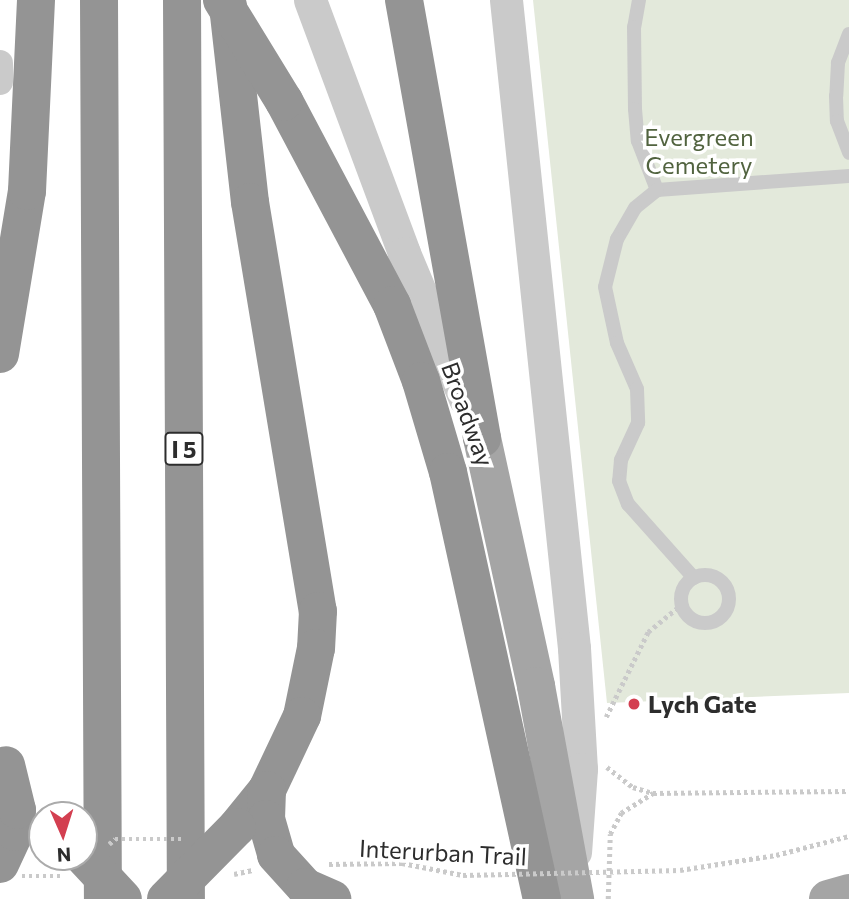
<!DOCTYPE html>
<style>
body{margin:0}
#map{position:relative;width:849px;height:899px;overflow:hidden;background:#fff;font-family:Commissioner,sans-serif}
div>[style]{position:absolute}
.green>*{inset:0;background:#e3e9db}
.path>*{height:4.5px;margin-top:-2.25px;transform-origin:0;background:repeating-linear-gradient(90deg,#cacaca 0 3.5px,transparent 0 7px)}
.service>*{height:14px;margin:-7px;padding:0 7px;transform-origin:7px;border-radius:7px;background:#cacaca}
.service>.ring{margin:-7px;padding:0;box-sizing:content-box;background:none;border:14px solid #cacaca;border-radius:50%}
.minor>*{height:26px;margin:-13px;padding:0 13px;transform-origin:13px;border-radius:13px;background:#cacaca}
.tertiary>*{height:33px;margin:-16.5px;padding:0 16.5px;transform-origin:16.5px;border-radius:16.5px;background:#cacaca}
.primary>*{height:38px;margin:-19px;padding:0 19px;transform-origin:19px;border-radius:19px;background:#a5a5a5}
.motorway>*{height:38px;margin:-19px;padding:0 19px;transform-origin:19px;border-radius:19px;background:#949494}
.path-bridge>*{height:4.5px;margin-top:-2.25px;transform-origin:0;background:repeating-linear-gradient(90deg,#cacaca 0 3.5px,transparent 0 7px)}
.motorway-bridge>*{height:38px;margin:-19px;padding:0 19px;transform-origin:19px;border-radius:19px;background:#949494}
.dots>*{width:19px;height:19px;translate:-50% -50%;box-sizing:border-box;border:4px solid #fff;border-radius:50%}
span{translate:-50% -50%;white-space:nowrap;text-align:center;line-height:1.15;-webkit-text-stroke:7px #fff;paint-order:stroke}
.shield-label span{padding:2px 5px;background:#fff;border:2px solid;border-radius:5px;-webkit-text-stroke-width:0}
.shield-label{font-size:23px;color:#2d2d2d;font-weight:700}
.park-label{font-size:24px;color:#51633f}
.street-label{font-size:24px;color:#2d2d2d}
.poi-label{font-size:24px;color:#2d2d2d;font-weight:700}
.left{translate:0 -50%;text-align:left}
.north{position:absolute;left:28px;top:801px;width:70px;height:70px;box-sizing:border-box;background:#fff;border:2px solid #ababab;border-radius:50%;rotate:177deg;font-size:19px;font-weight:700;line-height:28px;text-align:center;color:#2d2d2d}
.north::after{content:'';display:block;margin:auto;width:24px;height:32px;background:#d33f50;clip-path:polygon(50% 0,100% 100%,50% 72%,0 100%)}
</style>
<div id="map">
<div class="green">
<div style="clip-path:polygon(533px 0,849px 0,849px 693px,607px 703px)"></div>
</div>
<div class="path">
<div style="left:606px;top:717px;width:95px;rotate:-63.7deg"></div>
<div style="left:648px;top:632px;width:44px;rotate:-39.5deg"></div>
<div style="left:607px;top:767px;width:33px;rotate:38deg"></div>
<div style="left:633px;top:787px;width:21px;rotate:17deg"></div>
<div style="left:653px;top:793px;width:196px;rotate:-0.6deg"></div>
<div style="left:329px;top:864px;width:73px;rotate:-0.8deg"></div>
<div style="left:402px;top:863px;width:62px;rotate:11.1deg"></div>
<div style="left:680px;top:870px;width:97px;rotate:-8.9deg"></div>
<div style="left:776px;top:855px;width:75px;rotate:-14.6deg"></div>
<div style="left:234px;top:874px;width:19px;rotate:-12deg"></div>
<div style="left:608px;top:899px;width:65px;rotate:-88.2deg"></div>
<div style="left:610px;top:834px;width:24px;rotate:-62deg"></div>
<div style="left:621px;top:813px;width:38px;rotate:-32deg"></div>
</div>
<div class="service">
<div style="left:639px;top:0;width:27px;rotate:100deg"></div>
<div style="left:634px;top:27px;width:82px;rotate:89.3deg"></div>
<div style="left:635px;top:109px;width:32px;rotate:85deg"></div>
<div style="left:638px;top:141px;width:53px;rotate:68.8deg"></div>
<div style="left:657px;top:190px;width:193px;rotate:-4.2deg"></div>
<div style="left:849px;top:34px;width:31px;rotate:111deg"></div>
<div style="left:838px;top:63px;width:33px;rotate:93deg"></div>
<div style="left:836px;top:96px;width:25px;rotate:88deg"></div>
<div style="left:837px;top:121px;width:34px;rotate:69deg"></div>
<div style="left:657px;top:190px;width:28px;rotate:141deg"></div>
<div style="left:635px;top:208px;width:36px;rotate:120deg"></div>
<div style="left:617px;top:239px;width:49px;rotate:104deg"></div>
<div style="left:605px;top:287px;width:57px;rotate:77.9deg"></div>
<div style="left:617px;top:343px;width:50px;rotate:66.5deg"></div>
<div style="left:637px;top:389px;width:34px;rotate:88deg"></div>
<div style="left:638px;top:423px;width:41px;rotate:114.7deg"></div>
<div style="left:621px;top:460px;width:21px;rotate:95deg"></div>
<div style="left:619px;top:481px;width:25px;rotate:69deg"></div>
<div style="left:628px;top:504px;width:99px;rotate:48.3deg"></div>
<div class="ring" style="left:681px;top:575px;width:34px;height:34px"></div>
</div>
<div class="minor">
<div style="left:0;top:63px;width:19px;rotate:90deg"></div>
</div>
<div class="tertiary">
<div style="left:310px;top:0;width:270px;rotate:69.6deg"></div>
<div style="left:404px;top:253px;width:158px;rotate:67.3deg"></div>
<div style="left:506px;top:0;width:652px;rotate:84.01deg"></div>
<div style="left:574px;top:648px;width:121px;rotate:86.7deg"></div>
<div style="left:581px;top:769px;width:83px;rotate:94.1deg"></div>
</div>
<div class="primary">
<div style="left:482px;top:438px;width:254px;rotate:77.7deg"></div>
<div style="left:536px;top:686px;width:217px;rotate:79.6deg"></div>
<div style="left:828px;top:899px;width:22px;rotate:-16deg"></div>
</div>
<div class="motorway">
<div style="left:99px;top:0;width:899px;rotate:89.75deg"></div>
<div style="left:182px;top:0;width:899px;rotate:89.75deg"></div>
<div style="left:404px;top:0;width:445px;rotate:79.9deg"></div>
<div style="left:228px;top:6px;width:197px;rotate:83.6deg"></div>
<div style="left:250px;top:202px;width:415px;rotate:80.6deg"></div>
<div style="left:318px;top:611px;width:37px;rotate:93deg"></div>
<div style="left:316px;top:648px;width:69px;rotate:101.6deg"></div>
<div style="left:302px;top:716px;width:82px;rotate:115.3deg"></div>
<div style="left:267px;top:790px;width:48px;rotate:129deg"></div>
<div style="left:284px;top:101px;width:231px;rotate:62.1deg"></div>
<div style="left:392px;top:305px;width:81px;rotate:69.1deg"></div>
<div style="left:421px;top:381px;width:95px;rotate:73.5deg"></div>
<div style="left:448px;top:472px;width:437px;rotate:77.6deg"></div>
<div style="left:0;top:354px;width:165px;rotate:-80.6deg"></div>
<div style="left:27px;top:191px;width:191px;rotate:-87.3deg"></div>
<div style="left:267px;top:790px;width:29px;rotate:92deg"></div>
<div style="left:266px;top:819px;width:37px;rotate:74deg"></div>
<div style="left:276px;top:855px;width:43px;rotate:47.8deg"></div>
<div style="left:305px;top:887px;width:30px;rotate:24deg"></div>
<div style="left:0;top:864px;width:35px;rotate:-65deg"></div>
<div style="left:15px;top:832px;width:22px;rotate:-85deg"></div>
<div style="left:17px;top:810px;width:46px;rotate:-103.7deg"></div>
</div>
<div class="path-bridge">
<div style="left:109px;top:844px;width:8px;rotate:-40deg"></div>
<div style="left:115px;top:839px;width:68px"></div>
<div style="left:463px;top:875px;width:217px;rotate:-1.3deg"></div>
<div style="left:22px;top:876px;width:41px"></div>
</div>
<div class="motorway-bridge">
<div style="left:222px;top:0;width:119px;rotate:58.5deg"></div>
<div style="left:84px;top:857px;width:57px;rotate:47.1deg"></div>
<div style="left:166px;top:899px;width:101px;rotate:-45.4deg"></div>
</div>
<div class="dots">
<div style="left:634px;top:704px;background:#d33f50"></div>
</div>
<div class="shield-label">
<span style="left:184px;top:449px">I 5</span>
</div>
<div class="park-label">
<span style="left:699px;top:151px">Evergreen<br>Cemetery</span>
</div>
<div class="street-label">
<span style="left:468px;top:414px;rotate:70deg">Broadway</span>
<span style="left:443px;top:852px;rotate:3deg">Interurban Trail</span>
</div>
<div class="poi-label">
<span class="left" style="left:648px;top:704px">Lych Gate</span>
</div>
<div class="north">N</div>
</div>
